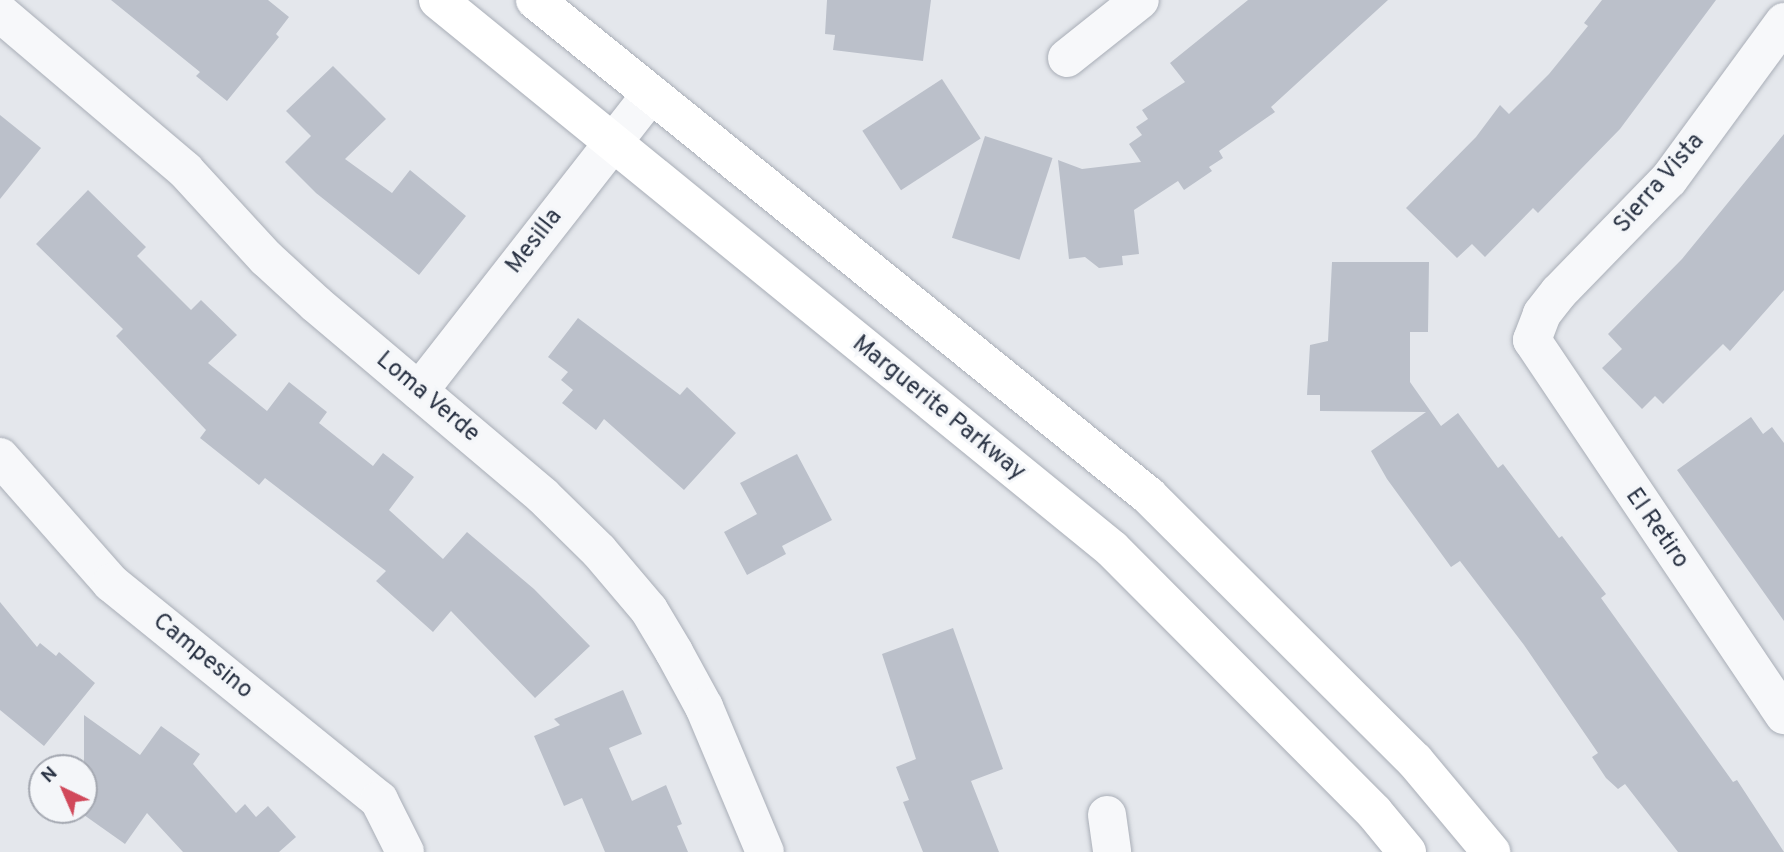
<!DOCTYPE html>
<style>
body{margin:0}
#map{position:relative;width:1784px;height:852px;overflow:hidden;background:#e4e7ec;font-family:Overpass,sans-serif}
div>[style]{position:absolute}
.building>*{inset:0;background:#bbc0ca;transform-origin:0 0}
.roads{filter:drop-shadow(0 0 2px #a9aeb7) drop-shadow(0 0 2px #a9aeb7)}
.street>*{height:38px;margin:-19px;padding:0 19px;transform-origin:19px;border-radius:19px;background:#f7f8fa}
.primary>*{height:38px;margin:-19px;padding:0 19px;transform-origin:19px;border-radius:19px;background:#fff}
span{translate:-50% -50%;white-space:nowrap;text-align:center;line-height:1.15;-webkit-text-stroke:6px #f4f6f9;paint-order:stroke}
.street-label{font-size:24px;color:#2b3445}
.north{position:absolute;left:28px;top:754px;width:70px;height:70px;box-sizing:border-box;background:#f4f6f9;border:2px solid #a4a8b1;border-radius:50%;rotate:316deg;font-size:19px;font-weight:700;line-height:28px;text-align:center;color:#2b3445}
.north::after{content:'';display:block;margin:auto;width:24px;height:32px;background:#d1495b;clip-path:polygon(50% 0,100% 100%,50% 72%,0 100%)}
</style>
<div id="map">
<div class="building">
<div style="clip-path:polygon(111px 0,268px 0,289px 17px,276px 34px,279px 37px,227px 101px,196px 76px,200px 72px)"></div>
<div style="clip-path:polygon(827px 0,931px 0,923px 61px,833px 50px,835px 35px,825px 34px)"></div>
<div style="clip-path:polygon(1248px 0,1388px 0,1271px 107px,1275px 112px,1219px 151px,1223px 158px,1209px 167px,1212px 171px,1184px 190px,1178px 181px,1134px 210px,1139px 254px,1122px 256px,1123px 265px,1099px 268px,1085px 257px,1069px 259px,1058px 160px,1082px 169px,1141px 162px,1129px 144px,1142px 135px,1136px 127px,1148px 119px,1142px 110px,1185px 82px,1170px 63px)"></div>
<div style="clip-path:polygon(1602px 0,1716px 0,1620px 129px,1538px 213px,1533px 208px,1485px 257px,1472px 244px,1457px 258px,1406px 208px,1476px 137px,1500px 105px,1509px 114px,1549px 74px,1588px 26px,1584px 23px)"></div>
<div style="clip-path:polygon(333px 66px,386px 119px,345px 159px,392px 193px,410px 170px,466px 216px,419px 275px,316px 193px,285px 162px,311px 136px,286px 111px)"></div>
<div style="left:942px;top:79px;width:71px;height:95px;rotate:57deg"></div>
<div style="clip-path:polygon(0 115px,41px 148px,0 199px)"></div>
<div style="clip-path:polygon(1784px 134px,1784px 290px,1730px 351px,1723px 344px,1663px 404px,1655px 396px,1642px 409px,1602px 368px,1622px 349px,1608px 334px,1682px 259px)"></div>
<div style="left:985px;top:136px;width:71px;height:107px;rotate:18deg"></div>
<div style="clip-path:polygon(88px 190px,146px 247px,137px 256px,191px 310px,201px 300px,237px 335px,208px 363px,267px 411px,289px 382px,327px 412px,319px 423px,373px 466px,383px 453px,414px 477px,389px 510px,443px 559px,467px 532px,534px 589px,590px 646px,535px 698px,451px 611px,433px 632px,376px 581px,386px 571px,265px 478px,259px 485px,200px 438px,206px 430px,116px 336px,123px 329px,36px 244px)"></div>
<div style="clip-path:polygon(1332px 262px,1429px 262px,1428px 332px,1410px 332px,1410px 382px,1441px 426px,1458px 413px,1498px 468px,1503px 464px,1559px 538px,1562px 536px,1606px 594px,1601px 598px,1733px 782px,1737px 780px,1784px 852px,1678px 852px,1625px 784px,1618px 789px,1606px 778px,1592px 757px,1598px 753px,1524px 645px,1460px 561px,1451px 567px,1387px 479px,1371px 451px,1426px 412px,1320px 411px,1320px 395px,1307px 395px,1310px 345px,1328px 341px)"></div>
<div style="clip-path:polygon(578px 318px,680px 395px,687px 387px,736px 433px,684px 490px,604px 419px,596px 430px,562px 403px,573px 390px,561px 380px,568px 372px,548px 357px)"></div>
<div style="clip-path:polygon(1751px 417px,1763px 434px,1772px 427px,1784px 443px,1784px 621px,1677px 470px)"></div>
<div style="clip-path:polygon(797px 454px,832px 520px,782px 546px,786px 554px,747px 575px,724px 532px,757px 514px,740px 483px)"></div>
<div style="clip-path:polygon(0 602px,37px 647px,40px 643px,56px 656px,59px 652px,95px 683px,44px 746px,0 710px)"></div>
<div style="clip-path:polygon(953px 628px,1003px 769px,971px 781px,999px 852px,923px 852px,903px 802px,909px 800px,896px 767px,916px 759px,882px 654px)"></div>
<div style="clip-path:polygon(623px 690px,642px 734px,609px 748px,632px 801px,666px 785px,682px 824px,677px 826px,688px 852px,605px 852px,582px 798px,564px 806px,534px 736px,560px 725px,554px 719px)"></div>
<div style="clip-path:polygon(84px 715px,140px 755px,161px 726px,200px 754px,193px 764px,236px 813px,245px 804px,256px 817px,268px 806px,296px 837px,279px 852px,183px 852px,147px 813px,125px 844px,84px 815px)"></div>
</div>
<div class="roads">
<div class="street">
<div style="left:0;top:13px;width:243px;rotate:40.3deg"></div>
<div style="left:185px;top:170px;width:120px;rotate:47.4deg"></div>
<div style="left:266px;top:258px;width:68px;rotate:42.6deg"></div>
<div style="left:316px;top:304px;width:297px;rotate:40.2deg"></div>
<div style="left:543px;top:496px;width:78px;rotate:44.5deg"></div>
<div style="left:599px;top:551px;width:77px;rotate:49.7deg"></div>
<div style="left:649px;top:610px;width:49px;rotate:59.2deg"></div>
<div style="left:674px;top:652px;width:63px;rotate:61.4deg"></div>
<div style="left:704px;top:707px;width:157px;rotate:67.2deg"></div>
<div style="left:1784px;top:22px;width:195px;rotate:126.2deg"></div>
<div style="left:1669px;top:179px;width:158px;rotate:134.2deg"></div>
<div style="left:1559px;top:292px;width:28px;rotate:128deg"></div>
<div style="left:1542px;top:314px;width:28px;rotate:111deg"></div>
<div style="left:1532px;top:340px;width:452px;rotate:56.1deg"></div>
<div style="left:1067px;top:58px;width:93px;rotate:-38.5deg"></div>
<div style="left:419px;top:391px;width:377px;rotate:-52deg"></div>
<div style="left:0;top:457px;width:168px;rotate:48.6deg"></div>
<div style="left:111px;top:583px;width:345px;rotate:39deg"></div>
<div style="left:379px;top:800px;width:58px;rotate:63.4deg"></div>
<div style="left:1107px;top:815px;width:37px;rotate:82deg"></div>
</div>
<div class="primary">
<div style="left:438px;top:0;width:869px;rotate:39.16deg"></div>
<div style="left:1112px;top:549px;width:371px;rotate:45.1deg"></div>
<div style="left:1374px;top:812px;width:52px;rotate:50.5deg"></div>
<div style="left:535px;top:0;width:789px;rotate:38.93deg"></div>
<div style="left:1149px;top:496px;width:375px;rotate:44.9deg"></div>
<div style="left:1415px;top:761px;width:119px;rotate:50.1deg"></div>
</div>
</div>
<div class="street-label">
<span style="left:1660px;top:184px;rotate:-49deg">Sierra Vista</span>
<span style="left:535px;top:242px;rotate:-52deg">Mesilla</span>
<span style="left:427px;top:398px;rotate:40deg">Loma Verde</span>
<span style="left:938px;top:409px;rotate:39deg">Marguerite Parkway</span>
<span style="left:1656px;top:529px;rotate:55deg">El Retiro</span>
<span style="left:202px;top:657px;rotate:39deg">Campesino</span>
</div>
<div class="north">N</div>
</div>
